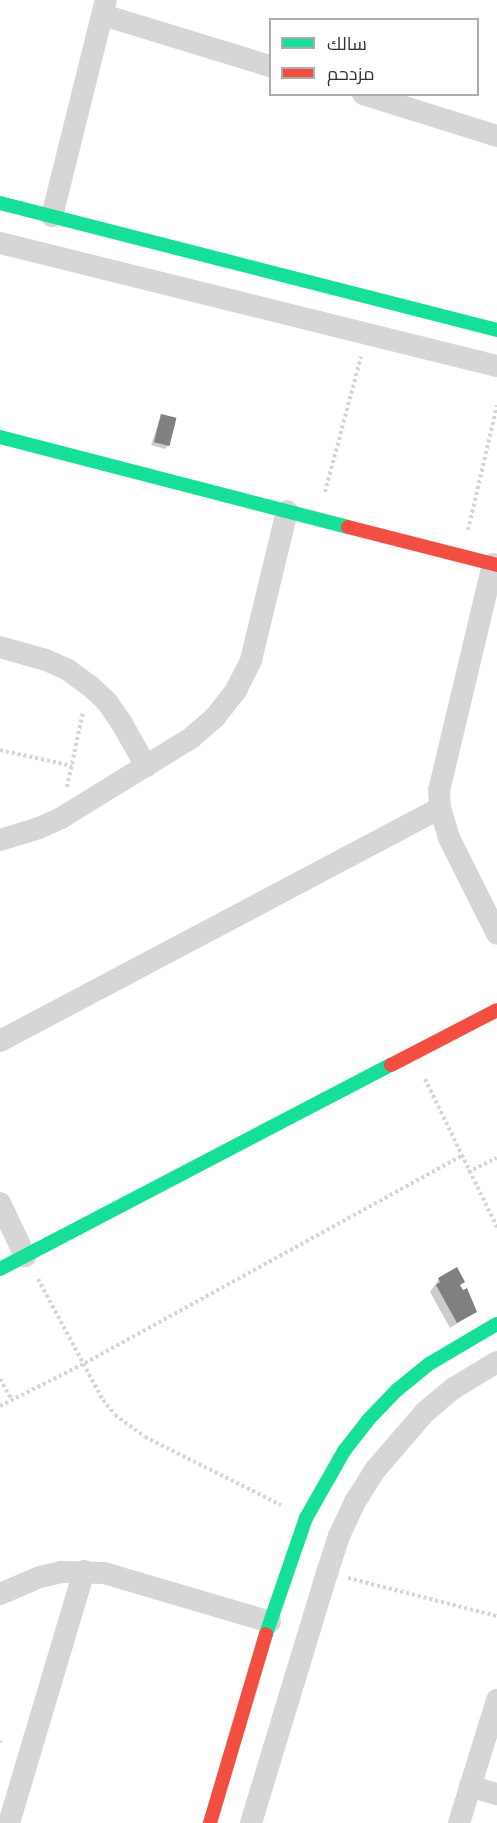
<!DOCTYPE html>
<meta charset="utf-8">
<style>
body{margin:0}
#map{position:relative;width:497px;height:1823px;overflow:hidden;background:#fff;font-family:"Roboto Condensed",Cairo,sans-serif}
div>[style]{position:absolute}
.shadow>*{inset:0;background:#0003}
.building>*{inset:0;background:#808080;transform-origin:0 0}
.path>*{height:4px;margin-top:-2px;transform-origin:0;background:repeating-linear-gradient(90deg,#d5d5d5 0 3px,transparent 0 6px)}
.street>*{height:22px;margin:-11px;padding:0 11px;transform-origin:11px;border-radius:11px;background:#d6d6d6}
.fast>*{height:14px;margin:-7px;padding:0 7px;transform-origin:7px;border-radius:7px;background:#16e098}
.jam>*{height:14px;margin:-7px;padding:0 7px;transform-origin:7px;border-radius:7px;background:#f24e42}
span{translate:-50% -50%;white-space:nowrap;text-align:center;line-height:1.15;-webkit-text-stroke:6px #fff;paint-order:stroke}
.legend{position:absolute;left:269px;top:18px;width:210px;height:78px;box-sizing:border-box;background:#fff;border:2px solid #adadad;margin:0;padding:8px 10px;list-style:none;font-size:18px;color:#323232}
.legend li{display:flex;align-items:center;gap:12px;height:30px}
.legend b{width:30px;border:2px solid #adadad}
</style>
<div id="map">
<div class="shadow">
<div style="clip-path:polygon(161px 415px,168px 446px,165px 449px,151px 445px)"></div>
<div style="clip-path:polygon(439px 1279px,463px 1282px,459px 1286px,475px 1312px,450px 1328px,430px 1292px)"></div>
</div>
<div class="building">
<div style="left:161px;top:414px;width:16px;height:29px;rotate:14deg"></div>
<div style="clip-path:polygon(457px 1267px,465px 1282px,460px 1285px,463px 1290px,467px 1288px,477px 1312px,457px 1323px,436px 1285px,440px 1282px,438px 1278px)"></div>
</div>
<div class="path">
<div style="left:325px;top:492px;width:140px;rotate:-75.1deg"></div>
<div style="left:468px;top:530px;width:128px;rotate:-76.9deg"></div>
<div style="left:0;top:750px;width:74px;rotate:12.5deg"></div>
<div style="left:67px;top:787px;width:77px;rotate:-78deg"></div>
<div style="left:425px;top:1079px;width:165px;rotate:64.1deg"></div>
<div style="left:468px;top:1172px;width:32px;rotate:-26deg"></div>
<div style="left:38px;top:1279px;width:137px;rotate:61.8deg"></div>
<div style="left:103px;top:1400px;width:19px;rotate:51deg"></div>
<div style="left:115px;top:1415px;width:37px;rotate:36deg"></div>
<div style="left:145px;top:1437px;width:152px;rotate:26.6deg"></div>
<div style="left:0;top:1379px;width:24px;rotate:60deg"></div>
<div style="left:0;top:1406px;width:95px;rotate:-26.8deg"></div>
<div style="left:85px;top:1363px;width:429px;rotate:-28.8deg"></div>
<div style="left:348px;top:1578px;width:154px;rotate:14.3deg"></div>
<div style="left:0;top:1741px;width:2px;rotate:63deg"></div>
</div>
<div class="street">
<div style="left:103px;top:15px;width:175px;rotate:17deg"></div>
<div style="left:363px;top:94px;width:140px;rotate:17.4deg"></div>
<div style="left:52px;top:216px;width:223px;rotate:-76deg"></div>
<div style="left:0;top:243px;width:512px;rotate:13.9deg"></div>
<div style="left:493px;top:564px;width:232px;rotate:103.4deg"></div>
<div style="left:439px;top:790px;width:18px;rotate:87deg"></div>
<div style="left:440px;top:808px;width:31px;rotate:73deg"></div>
<div style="left:449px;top:838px;width:107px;rotate:63.4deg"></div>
<div style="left:0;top:647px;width:48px;rotate:15.8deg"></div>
<div style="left:46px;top:660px;width:24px;rotate:24deg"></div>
<div style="left:68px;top:670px;width:26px;rotate:36deg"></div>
<div style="left:89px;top:685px;width:25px;rotate:43deg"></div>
<div style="left:107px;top:702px;width:24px;rotate:55deg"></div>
<div style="left:121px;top:722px;width:51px;rotate:60.4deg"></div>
<div style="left:0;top:840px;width:41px;rotate:-17.1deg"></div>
<div style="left:39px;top:828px;width:24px;rotate:-24deg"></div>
<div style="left:61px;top:818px;width:153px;rotate:-31.6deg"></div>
<div style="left:191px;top:738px;width:33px;rotate:-41deg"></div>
<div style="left:216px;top:716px;width:33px;rotate:-52deg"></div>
<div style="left:236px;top:690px;width:34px;rotate:-63deg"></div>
<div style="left:251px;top:660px;width:153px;rotate:-76.4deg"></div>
<div style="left:0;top:1041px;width:498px;rotate:-27.9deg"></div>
<div style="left:0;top:1203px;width:59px;rotate:64.7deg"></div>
<div style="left:0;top:1594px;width:43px;rotate:-23deg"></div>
<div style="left:40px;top:1577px;width:23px;rotate:-13deg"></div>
<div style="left:62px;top:1572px;width:42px;rotate:1.4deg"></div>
<div style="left:104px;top:1573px;width:173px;rotate:16.4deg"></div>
<div style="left:470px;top:1786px;width:28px;rotate:17deg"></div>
<div style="left:9px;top:1823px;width:263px;rotate:-73.4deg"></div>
<div style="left:251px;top:1823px;width:261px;rotate:-73.1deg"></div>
<div style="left:327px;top:1573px;width:39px;rotate:-72deg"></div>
<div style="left:339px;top:1536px;width:38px;rotate:-65deg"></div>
<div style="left:355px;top:1502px;width:38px;rotate:-58deg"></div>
<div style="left:375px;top:1470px;width:77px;rotate:-49.2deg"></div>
<div style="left:425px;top:1412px;width:38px;rotate:-40deg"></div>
<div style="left:454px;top:1388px;width:50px;rotate:-31.2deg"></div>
<div style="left:459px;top:1823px;width:129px;rotate:-72.8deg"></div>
</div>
<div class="fast">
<div style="left:0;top:203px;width:513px;rotate:14.33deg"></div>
<div style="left:0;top:437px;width:359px;rotate:14.5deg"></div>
<div style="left:0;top:1269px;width:441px;rotate:-27.6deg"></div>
<div style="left:266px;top:1634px;width:123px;rotate:-71deg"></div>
<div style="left:306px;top:1518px;width:77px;rotate:-60.4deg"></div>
<div style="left:344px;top:1451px;width:41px;rotate:-52deg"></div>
<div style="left:369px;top:1419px;width:40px;rotate:-46deg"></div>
<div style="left:397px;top:1390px;width:41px;rotate:-39.1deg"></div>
<div style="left:429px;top:1364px;width:79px;rotate:-30.5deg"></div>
</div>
<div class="jam">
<div style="left:348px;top:527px;width:154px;rotate:14.3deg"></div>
<div style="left:391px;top:1065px;width:119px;rotate:-27.4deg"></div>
<div style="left:210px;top:1823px;width:197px;rotate:-73.5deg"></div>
</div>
<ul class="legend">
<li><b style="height:8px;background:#16e098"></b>سالك</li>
<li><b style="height:8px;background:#f24e42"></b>مزدحم</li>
</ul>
</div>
